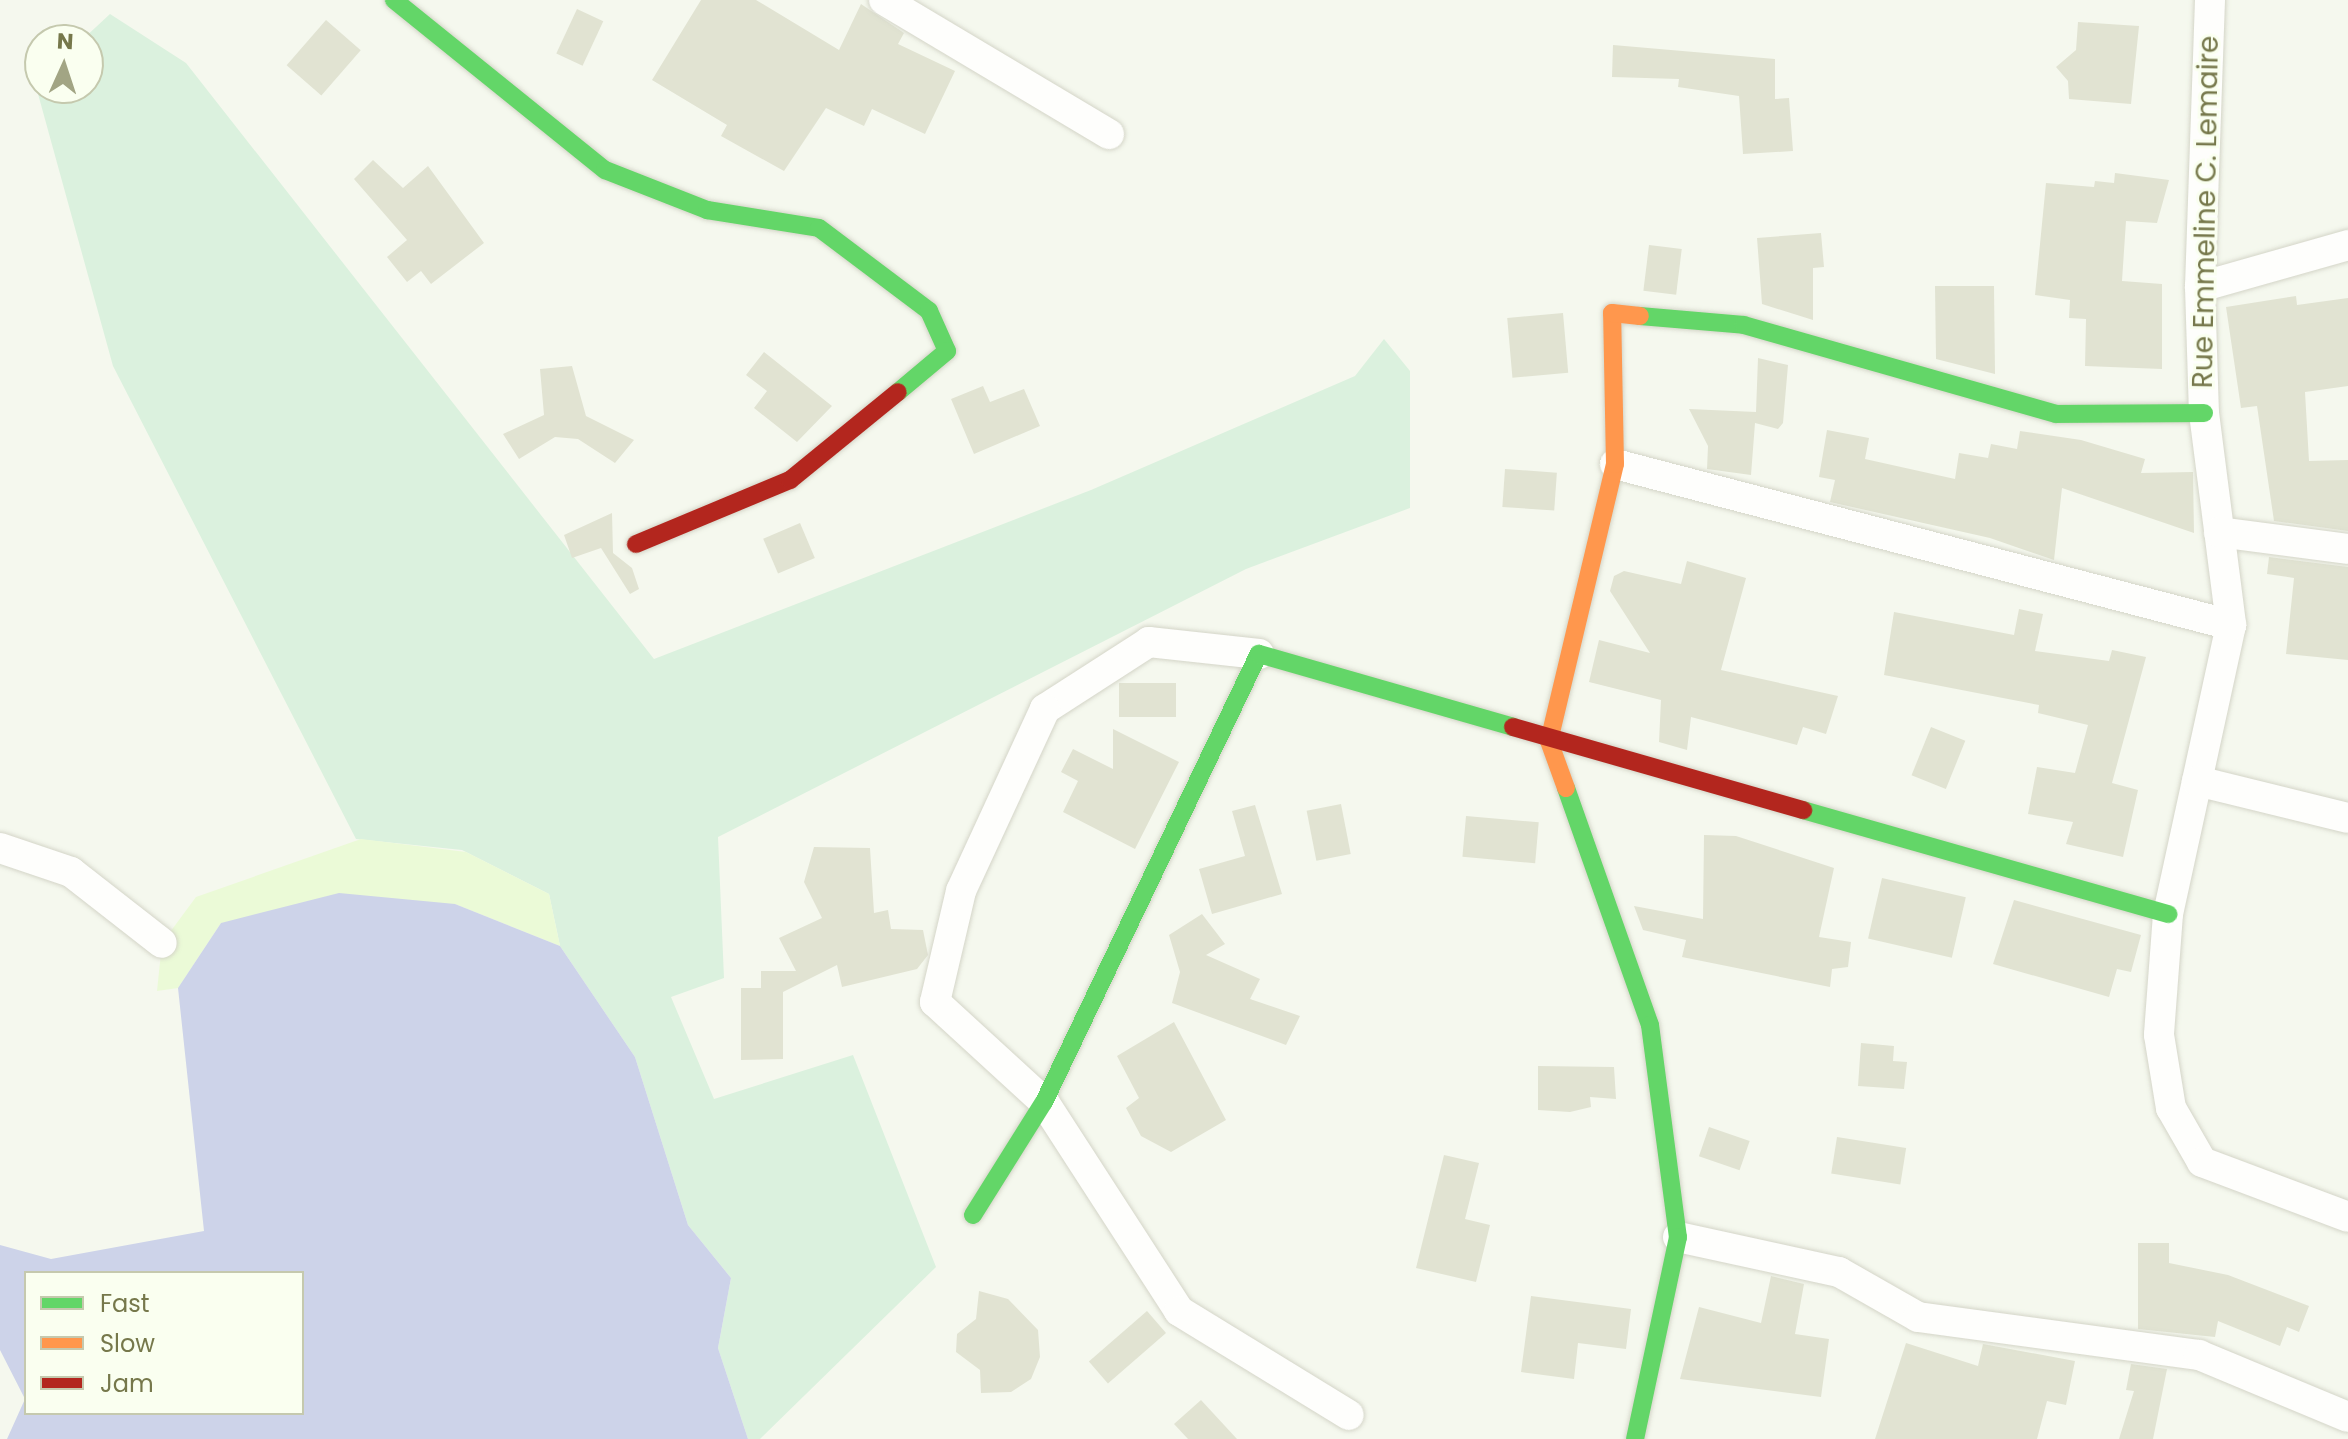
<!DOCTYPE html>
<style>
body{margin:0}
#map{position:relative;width:2348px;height:1439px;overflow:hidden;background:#f5f8ee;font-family:Poppins,sans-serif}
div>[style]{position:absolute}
.green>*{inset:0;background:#dbf1de}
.sand>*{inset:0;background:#ebfad7}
.water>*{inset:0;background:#cdd3e9}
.building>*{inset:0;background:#e1e3d2;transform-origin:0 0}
.roads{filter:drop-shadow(0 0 2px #d4d5c8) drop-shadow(0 0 2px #d4d5c8)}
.street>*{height:30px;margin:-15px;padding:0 15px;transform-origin:15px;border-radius:15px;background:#fefefc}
.fast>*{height:18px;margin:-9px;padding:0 9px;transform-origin:9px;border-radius:9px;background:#63d668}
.slow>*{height:18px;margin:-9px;padding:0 9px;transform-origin:9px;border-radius:9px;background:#ff974d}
.jam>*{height:18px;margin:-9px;padding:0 9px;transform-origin:9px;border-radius:9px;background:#b3261e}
span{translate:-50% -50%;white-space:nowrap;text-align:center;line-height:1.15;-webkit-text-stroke:6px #fafff0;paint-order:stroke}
.street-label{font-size:28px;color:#76784b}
.legend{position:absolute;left:24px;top:1271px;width:280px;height:144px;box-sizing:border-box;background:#fafff0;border:2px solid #c5c9ae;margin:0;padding:10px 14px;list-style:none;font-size:24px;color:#76784b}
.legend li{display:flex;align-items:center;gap:16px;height:40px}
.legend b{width:40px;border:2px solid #c5c9ae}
.north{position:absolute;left:24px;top:24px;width:80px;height:80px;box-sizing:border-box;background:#fafff0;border:2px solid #c5c9ae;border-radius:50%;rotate:3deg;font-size:22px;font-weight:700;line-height:32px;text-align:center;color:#76784b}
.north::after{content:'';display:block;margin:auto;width:28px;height:36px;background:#a2a584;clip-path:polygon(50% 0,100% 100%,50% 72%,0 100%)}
</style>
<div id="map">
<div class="green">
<div style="clip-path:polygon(110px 14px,186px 63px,654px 659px,1091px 490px,1355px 376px,1384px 339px,1410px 371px,1410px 508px,1246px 569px,718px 837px,724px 978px,671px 997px,714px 1099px,853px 1055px,936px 1267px,760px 1439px,748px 1439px,718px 1348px,731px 1278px,688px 1225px,635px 1057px,560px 946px,549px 894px,462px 850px,356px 839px,113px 366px,35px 83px,88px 88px,88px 40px,82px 40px)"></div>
</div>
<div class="sand">
<div style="clip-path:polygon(361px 839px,466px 852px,549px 894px,560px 946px,455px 904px,221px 923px,178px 988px,157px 991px,162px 943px,196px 897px)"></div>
</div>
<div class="water">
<div style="clip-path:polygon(evenodd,339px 893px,455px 904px,560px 946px,635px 1057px,688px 1225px,731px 1278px,718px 1348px,748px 1439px,7px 1439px,25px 1399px,0 1350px,0 1245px,51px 1259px,204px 1231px,178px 988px,221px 923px,339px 893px,26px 1273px,302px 1273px,302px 1413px,26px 1413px,26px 1273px)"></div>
</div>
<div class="building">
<div style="clip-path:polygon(701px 0,756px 0,839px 50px,861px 4px,904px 33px,898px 44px,955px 71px,925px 134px,872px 109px,864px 126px,826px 108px,784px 171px,721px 136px,727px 125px,652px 80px)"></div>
<div style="left:577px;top:9px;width:29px;height:49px;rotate:25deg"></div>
<div style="left:326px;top:20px;width:46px;height:60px;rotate:41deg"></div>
<div style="clip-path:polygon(2078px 22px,2139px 26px,2131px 104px,2069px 99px,2068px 81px,2056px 67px,2076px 50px)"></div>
<div style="clip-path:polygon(1613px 45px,1775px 59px,1775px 99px,1789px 98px,1793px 151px,1743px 154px,1739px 96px,1678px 87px,1679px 79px,1612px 77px)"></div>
<div style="clip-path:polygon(373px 160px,403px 188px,428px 166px,484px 243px,431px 284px,421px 271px,407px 282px,387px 257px,407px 240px,354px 179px)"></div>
<div style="clip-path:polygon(2115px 173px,2169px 180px,2157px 223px,2126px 221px,2122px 281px,2162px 284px,2162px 369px,2085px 366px,2086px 319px,2069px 318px,2070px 300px,2035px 295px,2046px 183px,2094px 187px,2095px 181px,2114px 183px)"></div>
<div style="clip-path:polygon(1821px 233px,1824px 267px,1813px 268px,1813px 320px,1762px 304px,1757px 238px)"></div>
<div style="left:1649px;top:245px;width:33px;height:46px;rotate:7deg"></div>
<div style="clip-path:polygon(1935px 286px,1994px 286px,1995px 374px,1936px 359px)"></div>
<div style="clip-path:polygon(2296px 296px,2297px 305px,2348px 298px,2348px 386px,2305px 392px,2309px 461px,2348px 460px,2348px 531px,2274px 521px,2257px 406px,2241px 408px,2226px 307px)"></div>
<div style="left:1563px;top:313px;width:60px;height:56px;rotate:85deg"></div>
<div style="clip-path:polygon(764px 352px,832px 406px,797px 442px,754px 408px,767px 391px,746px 375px)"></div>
<div style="clip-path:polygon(1758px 358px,1788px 365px,1783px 423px,1778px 429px,1755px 423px,1751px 475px,1707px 469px,1708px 446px,1689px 409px,1756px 412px)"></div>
<div style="clip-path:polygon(572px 366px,586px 416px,634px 440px,615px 463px,578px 439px,555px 437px,519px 459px,503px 434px,544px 415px,540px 369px)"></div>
<div style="clip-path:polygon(983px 386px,990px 402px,1024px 389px,1040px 426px,974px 454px,951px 399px)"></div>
<div style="clip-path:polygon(1827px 430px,1869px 438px,1865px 459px,1955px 479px,1959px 453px,1988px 458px,1991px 444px,2017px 449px,2020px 431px,2081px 440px,2145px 459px,2141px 473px,2193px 472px,2194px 533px,2062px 488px,2054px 560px,1990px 538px,1830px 502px,1835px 480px,1819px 477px)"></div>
<div style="left:1505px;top:469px;width:52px;height:38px;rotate:4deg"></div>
<div style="clip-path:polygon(612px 513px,613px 553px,632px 568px,639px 589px,630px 594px,601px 548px,572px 558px,564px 535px)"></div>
<div style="left:800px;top:523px;width:38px;height:40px;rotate:67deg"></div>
<div style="clip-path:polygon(2269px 557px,2348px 567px,2348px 660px,2286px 654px,2294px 578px,2267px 574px)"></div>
<div style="clip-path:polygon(1687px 561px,1746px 578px,1721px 670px,1838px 696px,1826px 734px,1803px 727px,1797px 745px,1691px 717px,1687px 750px,1659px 742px,1661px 700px,1589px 682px,1599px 640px,1650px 653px,1610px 591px,1614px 576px,1624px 571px,1681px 584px)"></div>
<div style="clip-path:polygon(2019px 609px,2043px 614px,2035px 651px,2109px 661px,2112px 650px,2146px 657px,2112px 783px,2138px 790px,2123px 857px,2066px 844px,2073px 822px,2028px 814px,2037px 767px,2075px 773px,2088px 725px,2038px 713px,2039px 705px,1884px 675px,1894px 612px,2014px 635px)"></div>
<div style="left:1119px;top:683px;width:57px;height:34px"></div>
<div style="left:1931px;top:727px;width:37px;height:52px;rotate:22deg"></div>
<div style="clip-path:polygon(1113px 729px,1179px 762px,1135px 849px,1063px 812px,1078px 781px,1061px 772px,1073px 749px,1113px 769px)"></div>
<div style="left:1341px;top:804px;width:51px;height:35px;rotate:79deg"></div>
<div style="clip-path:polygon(1255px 805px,1282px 894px,1212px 914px,1199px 869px,1245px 856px,1232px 811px)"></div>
<div style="left:1466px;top:816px;width:73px;height:41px;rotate:5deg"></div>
<div style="clip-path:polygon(1704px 835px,1736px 836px,1834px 868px,1819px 937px,1851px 942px,1848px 967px,1832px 969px,1830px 987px,1682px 957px,1686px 940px,1643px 930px,1634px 906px,1703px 919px)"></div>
<div style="clip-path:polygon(814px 847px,870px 848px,874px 913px,888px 910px,891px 929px,923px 930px,928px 955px,917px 969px,842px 987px,837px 965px,783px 992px,783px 1059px,741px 1060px,741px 988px,761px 988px,761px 971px,796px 971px,779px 938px,822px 918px,804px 882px)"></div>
<div style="left:1882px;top:878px;width:86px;height:62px;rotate:13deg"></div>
<div style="clip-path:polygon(2014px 900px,2141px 935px,2131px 972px,2117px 969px,2109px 997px,1993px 964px)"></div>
<div style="clip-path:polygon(1202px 914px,1225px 944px,1206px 955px,1260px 979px,1250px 999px,1300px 1016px,1286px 1045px,1172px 1003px,1180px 972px,1169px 935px)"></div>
<div style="clip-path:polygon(1174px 1022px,1226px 1120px,1171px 1152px,1141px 1136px,1126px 1108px,1139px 1098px,1117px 1056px)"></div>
<div style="clip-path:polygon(1861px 1043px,1894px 1046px,1893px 1061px,1907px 1062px,1904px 1089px,1858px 1086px)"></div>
<div style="clip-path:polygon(1538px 1066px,1614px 1067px,1616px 1099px,1590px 1097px,1591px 1107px,1570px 1112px,1538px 1110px)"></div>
<div style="left:1709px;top:1127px;width:43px;height:31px;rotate:19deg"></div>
<div style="left:1837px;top:1137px;width:70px;height:37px;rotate:9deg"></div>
<div style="clip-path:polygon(1444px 1155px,1479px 1163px,1465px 1219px,1490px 1225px,1476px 1282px,1416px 1268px)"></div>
<div style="clip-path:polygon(2138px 1243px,2169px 1243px,2169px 1263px,2228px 1275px,2309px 1306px,2299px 1332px,2287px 1327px,2280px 1346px,2218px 1321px,2215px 1337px,2138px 1329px)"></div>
<div style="clip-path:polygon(1771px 1276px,1804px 1284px,1795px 1334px,1829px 1339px,1821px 1397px,1680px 1379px,1699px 1307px,1761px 1323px)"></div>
<div style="clip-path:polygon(979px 1291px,1008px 1299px,1038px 1330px,1040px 1357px,1031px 1379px,1011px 1392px,981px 1393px,980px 1370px,956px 1352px,957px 1334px,976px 1319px)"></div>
<div style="clip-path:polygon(1531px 1296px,1631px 1309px,1626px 1349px,1578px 1343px,1574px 1379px,1521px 1372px)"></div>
<div style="left:1147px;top:1311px;width:29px;height:77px;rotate:49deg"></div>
<div style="clip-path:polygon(1906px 1343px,1978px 1366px,1983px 1344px,2075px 1361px,2066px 1405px,2047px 1401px,2037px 1439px,1875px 1439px)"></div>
<div style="clip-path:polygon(2131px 1364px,2167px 1369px,2153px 1439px,2119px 1439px,2134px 1391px,2126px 1390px)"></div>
<div style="clip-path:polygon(1201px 1400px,1237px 1439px,1188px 1439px,1174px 1424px)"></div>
</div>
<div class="roads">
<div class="street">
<div style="left:884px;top:0;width:262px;rotate:30.8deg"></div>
<div style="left:2210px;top:0;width:287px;rotate:92deg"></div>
<div style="left:2200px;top:287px;width:126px;rotate:88.2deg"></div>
<div style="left:2204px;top:413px;width:214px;rotate:82.7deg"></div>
<div style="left:2231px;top:625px;width:296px;rotate:102.3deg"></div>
<div style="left:2168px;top:914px;width:121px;rotate:94.3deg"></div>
<div style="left:2159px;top:1035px;width:74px;rotate:80.7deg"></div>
<div style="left:2171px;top:1108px;width:62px;rotate:60.1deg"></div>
<div style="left:2202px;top:1162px;width:156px;rotate:20.6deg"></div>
<div style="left:2200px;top:287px;width:154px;rotate:-15.8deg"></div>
<div style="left:1615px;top:464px;width:637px;rotate:14.65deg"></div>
<div style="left:2219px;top:532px;width:130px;rotate:7.5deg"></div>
<div style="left:1259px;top:654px;width:111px;rotate:-173.8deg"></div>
<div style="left:1149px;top:642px;width:124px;rotate:147.2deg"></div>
<div style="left:1045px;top:709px;width:200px;rotate:114.8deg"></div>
<div style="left:961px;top:891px;width:114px;rotate:103.2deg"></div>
<div style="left:935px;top:1002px;width:148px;rotate:42.5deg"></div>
<div style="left:1044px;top:1102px;width:249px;rotate:57.1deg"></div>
<div style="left:1179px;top:1311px;width:199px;rotate:31.5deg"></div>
<div style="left:2197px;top:781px;width:155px;rotate:13.8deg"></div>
<div style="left:0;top:848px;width:75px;rotate:18.7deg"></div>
<div style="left:71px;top:872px;width:115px;rotate:38deg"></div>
<div style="left:1678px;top:1237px;width:165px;rotate:12.3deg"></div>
<div style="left:1839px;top:1272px;width:91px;rotate:29.7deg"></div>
<div style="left:1918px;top:1317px;width:284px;rotate:7.7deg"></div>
<div style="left:2199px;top:1355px;width:161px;rotate:22.6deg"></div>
</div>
<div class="fast">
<div style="left:394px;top:0;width:271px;rotate:38.9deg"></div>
<div style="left:605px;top:170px;width:110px;rotate:21.4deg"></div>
<div style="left:707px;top:210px;width:113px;rotate:9.1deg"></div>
<div style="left:819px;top:228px;width:138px;rotate:37deg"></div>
<div style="left:929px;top:311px;width:44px;rotate:65.8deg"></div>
<div style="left:947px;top:351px;width:64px;rotate:140.1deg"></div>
<div style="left:1640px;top:316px;width:104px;rotate:4.9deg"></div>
<div style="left:1744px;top:325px;width:324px;rotate:15.9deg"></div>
<div style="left:2056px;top:414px;width:148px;rotate:-0.4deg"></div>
<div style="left:1566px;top:788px;width:251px;rotate:70.5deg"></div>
<div style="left:1650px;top:1025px;width:214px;rotate:82.5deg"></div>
<div style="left:1678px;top:1237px;width:207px;rotate:102deg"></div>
<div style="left:1803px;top:810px;width:380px;rotate:15.9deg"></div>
<div style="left:973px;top:1215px;width:133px;rotate:-57.9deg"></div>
<div style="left:1044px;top:1102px;width:497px;rotate:-64.4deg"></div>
<div style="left:1259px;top:654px;width:264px;rotate:16deg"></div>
</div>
<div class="slow">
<div style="left:1566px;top:788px;width:50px;rotate:-109.9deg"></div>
<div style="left:1549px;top:741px;width:285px;rotate:-76.6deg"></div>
<div style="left:1615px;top:464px;width:151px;rotate:-91.1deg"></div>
<div style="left:1612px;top:313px;width:28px;rotate:6deg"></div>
</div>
<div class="jam">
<div style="left:636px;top:544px;width:167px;rotate:-22.6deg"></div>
<div style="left:790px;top:480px;width:139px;rotate:-39.2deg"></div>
<div style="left:1513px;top:727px;width:302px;rotate:16deg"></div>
</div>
</div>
<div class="street-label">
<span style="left:2206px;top:212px;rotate:-89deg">Rue Emmeline C. Lemaire</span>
</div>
<ul class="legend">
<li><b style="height:10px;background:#63d668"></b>Fast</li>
<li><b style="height:10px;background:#ff974d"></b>Slow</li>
<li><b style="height:10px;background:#b3261e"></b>Jam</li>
</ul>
<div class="north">N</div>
</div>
